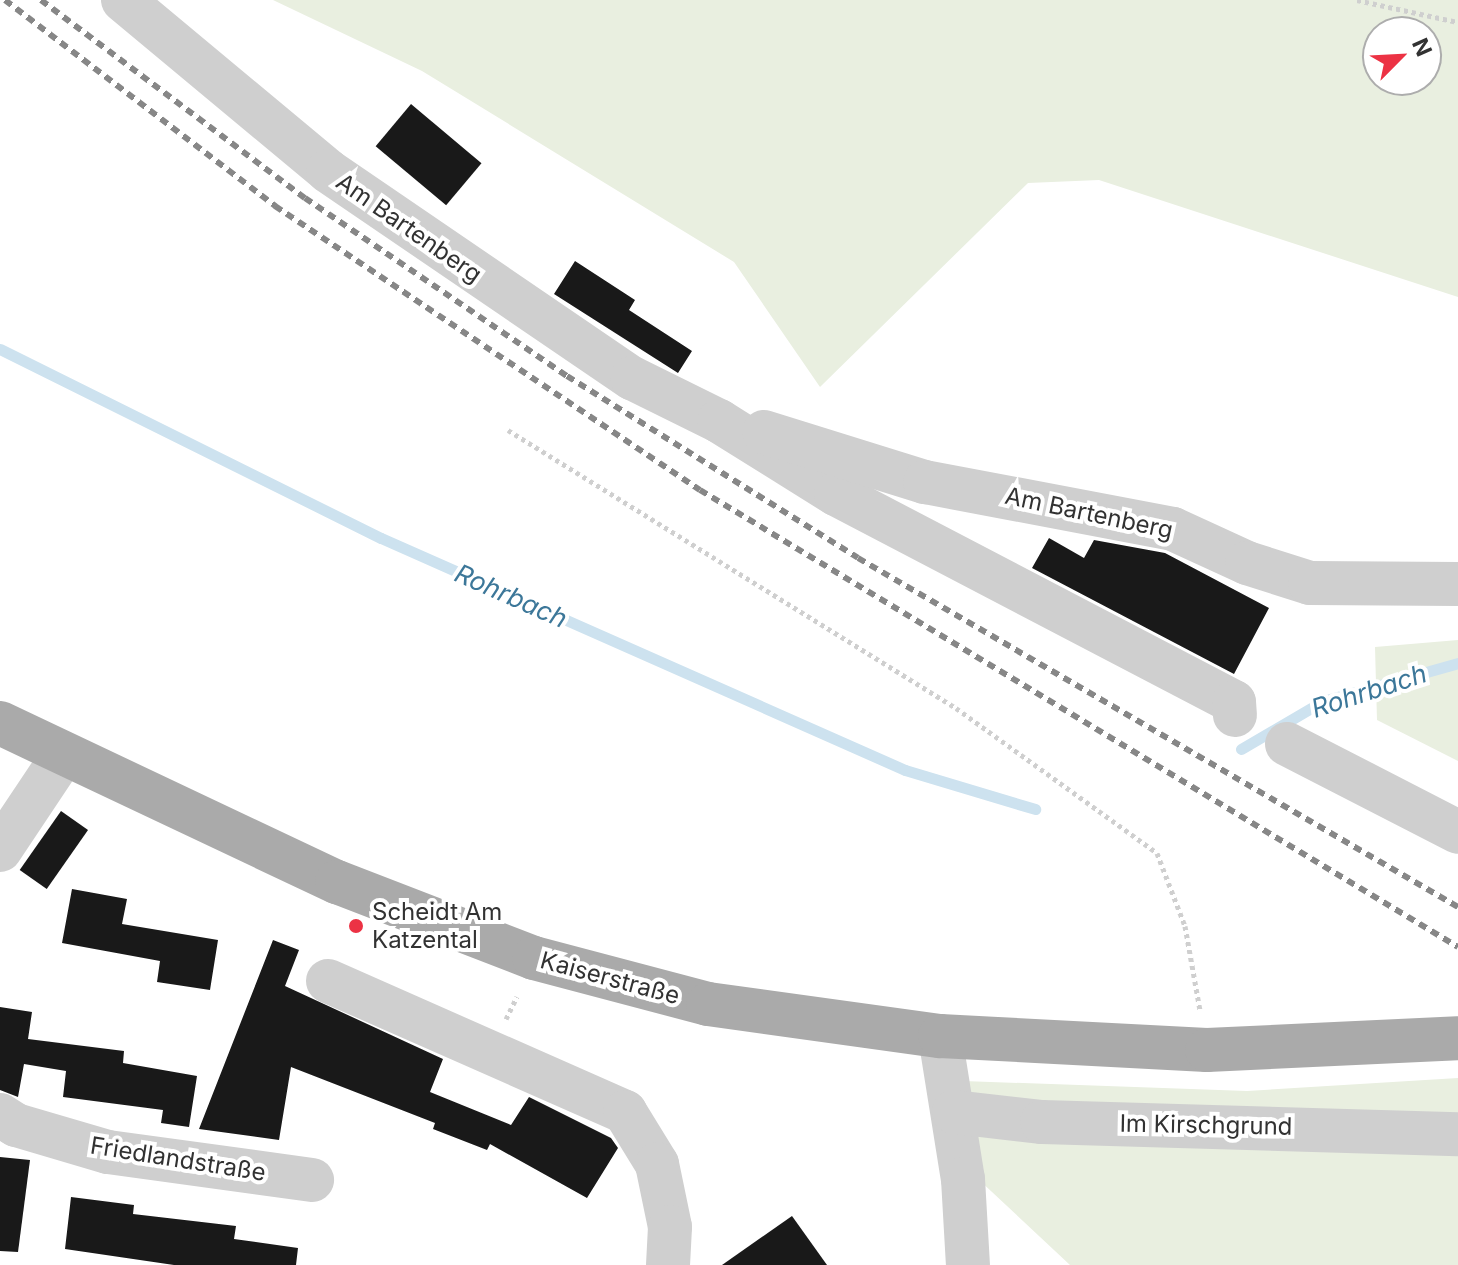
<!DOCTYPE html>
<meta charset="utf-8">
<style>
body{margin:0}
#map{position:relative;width:1458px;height:1265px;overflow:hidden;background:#fff;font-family:Inter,sans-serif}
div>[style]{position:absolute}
.green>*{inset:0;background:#e9efe0}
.stream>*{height:11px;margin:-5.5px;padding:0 5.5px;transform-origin:5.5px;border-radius:5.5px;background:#cde2ef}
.building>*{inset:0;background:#191919;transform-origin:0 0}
.path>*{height:5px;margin-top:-2.5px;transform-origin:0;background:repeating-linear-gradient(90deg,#cfcfcf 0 4px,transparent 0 8px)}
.minor>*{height:44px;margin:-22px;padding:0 22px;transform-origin:22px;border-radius:22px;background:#cfcfcf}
.major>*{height:44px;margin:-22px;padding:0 22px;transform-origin:22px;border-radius:22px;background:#aaa}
.rail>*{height:6px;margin-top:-3px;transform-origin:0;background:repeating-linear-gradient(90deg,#878787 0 8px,transparent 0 14px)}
.dots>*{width:22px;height:22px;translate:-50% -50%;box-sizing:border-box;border:4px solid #fff;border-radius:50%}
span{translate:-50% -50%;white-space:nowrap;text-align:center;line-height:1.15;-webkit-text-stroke:8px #fff;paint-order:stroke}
.street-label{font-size:24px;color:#323232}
.poi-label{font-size:24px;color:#323232}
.left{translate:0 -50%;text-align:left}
.water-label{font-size:26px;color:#3c7799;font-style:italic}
.north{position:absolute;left:1362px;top:16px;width:80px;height:80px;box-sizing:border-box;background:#fff;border:2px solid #adadad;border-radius:50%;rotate:66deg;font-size:22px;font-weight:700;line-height:32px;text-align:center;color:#323232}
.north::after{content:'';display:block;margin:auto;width:28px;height:36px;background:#ec3244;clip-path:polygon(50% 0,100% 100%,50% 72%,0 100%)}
</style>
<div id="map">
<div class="green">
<div style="clip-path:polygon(evenodd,273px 0,1458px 0,1458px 297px,1099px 180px,1028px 183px,820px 387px,734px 262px,422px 71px,273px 0,1378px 32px,1426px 32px,1426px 80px,1378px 80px,1378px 32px)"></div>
<div style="clip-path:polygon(1458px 640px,1458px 761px,1377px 720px,1375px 647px)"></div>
<div style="clip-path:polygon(1458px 1078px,1458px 1265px,1070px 1265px,977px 1178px,963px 1081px,1247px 1091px)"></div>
</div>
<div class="stream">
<div style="left:0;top:349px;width:425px;rotate:26.4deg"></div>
<div style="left:381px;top:538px;width:573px;rotate:23.88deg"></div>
<div style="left:905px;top:770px;width:136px;rotate:16.7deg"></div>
<div style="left:1241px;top:749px;width:95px;rotate:-30.3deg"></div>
<div style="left:1323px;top:701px;width:140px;rotate:-15.7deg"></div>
</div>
<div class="building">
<div style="left:411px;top:104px;width:92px;height:55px;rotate:40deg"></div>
<div style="clip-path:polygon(575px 261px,635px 300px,629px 310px,692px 351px,678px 373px,554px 294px)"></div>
<div style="clip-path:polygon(1049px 538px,1084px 558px,1094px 540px,1165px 553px,1269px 608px,1234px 674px,1032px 568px)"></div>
<div style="left:61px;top:811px;width:33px;height:72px;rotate:35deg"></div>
<div style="clip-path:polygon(72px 889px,127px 899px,122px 924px,218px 940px,210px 990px,157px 982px,160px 961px,62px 943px)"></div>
<div style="clip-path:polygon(273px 940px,299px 950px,285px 986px,443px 1059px,430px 1092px,511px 1125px,529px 1097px,611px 1138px,618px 1148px,587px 1198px,490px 1144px,487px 1150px,433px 1129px,435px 1123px,291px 1067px,279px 1140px,199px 1129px)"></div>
<div style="clip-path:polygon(0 1007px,32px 1012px,28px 1039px,124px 1051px,123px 1063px,197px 1076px,189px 1127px,161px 1123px,163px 1110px,63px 1097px,66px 1071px,24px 1064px,18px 1097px,0 1090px)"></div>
<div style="clip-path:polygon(0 1157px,30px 1160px,18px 1252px,0 1251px)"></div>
<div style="clip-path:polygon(71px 1197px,134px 1205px,133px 1214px,236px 1226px,234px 1239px,298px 1248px,296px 1265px,174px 1265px,65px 1249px)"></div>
<div style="clip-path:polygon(792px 1216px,827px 1265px,722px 1265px)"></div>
</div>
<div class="path">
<div style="left:1357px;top:0;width:103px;rotate:12.3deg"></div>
<div style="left:508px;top:430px;width:527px;rotate:31.82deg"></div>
<div style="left:956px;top:708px;width:248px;rotate:35.8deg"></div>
<div style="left:1157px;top:853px;width:78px;rotate:69deg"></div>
<div style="left:1185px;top:926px;width:85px;rotate:79.9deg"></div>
<div style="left:506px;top:1019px;width:25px;rotate:-64deg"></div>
</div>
<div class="minor">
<div style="left:123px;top:0;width:267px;rotate:39.8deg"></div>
<div style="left:328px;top:171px;width:368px;rotate:34.3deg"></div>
<div style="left:632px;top:378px;width:97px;rotate:26.3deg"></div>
<div style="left:719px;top:421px;width:138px;rotate:32deg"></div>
<div style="left:836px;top:494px;width:449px;rotate:27.6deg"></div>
<div style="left:1234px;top:702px;width:13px;rotate:86deg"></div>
<div style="left:764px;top:432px;width:169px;rotate:17.3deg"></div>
<div style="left:925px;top:482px;width:252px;rotate:10.7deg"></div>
<div style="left:1173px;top:529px;width:81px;rotate:24.7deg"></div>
<div style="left:1247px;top:563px;width:66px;rotate:17.6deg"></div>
<div style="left:1310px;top:583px;width:148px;rotate:0.4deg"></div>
<div style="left:1287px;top:744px;width:192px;rotate:27.2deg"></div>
<div style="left:0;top:850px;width:115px;rotate:-56.3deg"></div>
<div style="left:328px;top:981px;width:325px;rotate:23.8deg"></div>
<div style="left:625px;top:1112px;width:61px;rotate:58.4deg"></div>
<div style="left:657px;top:1164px;width:64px;rotate:78.3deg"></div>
<div style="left:670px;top:1227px;width:38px;rotate:93deg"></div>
<div style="left:940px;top:1036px;width:145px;rotate:80.9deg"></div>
<div style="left:963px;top:1179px;width:86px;rotate:86.7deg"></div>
<div style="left:954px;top:1112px;width:89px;rotate:6.5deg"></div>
<div style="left:1042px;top:1122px;width:416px;rotate:1.7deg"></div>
<div style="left:0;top:1115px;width:19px;rotate:32deg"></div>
<div style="left:16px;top:1125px;width:96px;rotate:16.4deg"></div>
<div style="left:108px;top:1152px;width:206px;rotate:7.8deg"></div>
</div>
<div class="major">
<div style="left:0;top:723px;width:373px;rotate:25.3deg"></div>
<div style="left:337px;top:882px;width:211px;rotate:21.1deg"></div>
<div style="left:534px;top:958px;width:180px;rotate:14.8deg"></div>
<div style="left:708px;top:1004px;width:234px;rotate:7.9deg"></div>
<div style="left:940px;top:1036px;width:267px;rotate:3deg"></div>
<div style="left:1207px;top:1050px;width:251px;rotate:-2.7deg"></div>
</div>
<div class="rail">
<div style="left:5px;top:0;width:340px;rotate:37.3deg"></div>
<div style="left:275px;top:206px;width:511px;rotate:33.75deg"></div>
<div style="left:700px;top:490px;width:885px;rotate:31.09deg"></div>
<div style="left:41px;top:0;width:330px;rotate:36.9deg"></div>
<div style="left:305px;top:198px;width:317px;rotate:34.2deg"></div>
<div style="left:567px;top:376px;width:343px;rotate:32deg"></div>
<div style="left:858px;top:558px;width:694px;rotate:30.19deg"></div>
</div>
<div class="dots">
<div style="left:356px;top:926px;background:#ec3244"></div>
</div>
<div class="street-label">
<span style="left:409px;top:228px;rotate:35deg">Am Bartenberg</span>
<span style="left:1089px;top:513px;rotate:12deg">Am Bartenberg</span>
<span style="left:610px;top:978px;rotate:15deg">Kaiserstraße</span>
<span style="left:1206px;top:1125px;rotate:1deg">Im Kirschgrund</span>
<span style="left:178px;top:1159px;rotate:9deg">Friedlandstraße</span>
</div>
<div class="poi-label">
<span class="left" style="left:372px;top:926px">Scheidt Am<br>Katzental</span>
</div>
<div class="water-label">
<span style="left:511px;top:596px;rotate:24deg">Rohrbach</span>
<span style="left:1369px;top:691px;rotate:-18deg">Rohrbach</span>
</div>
<div class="north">N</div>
</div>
